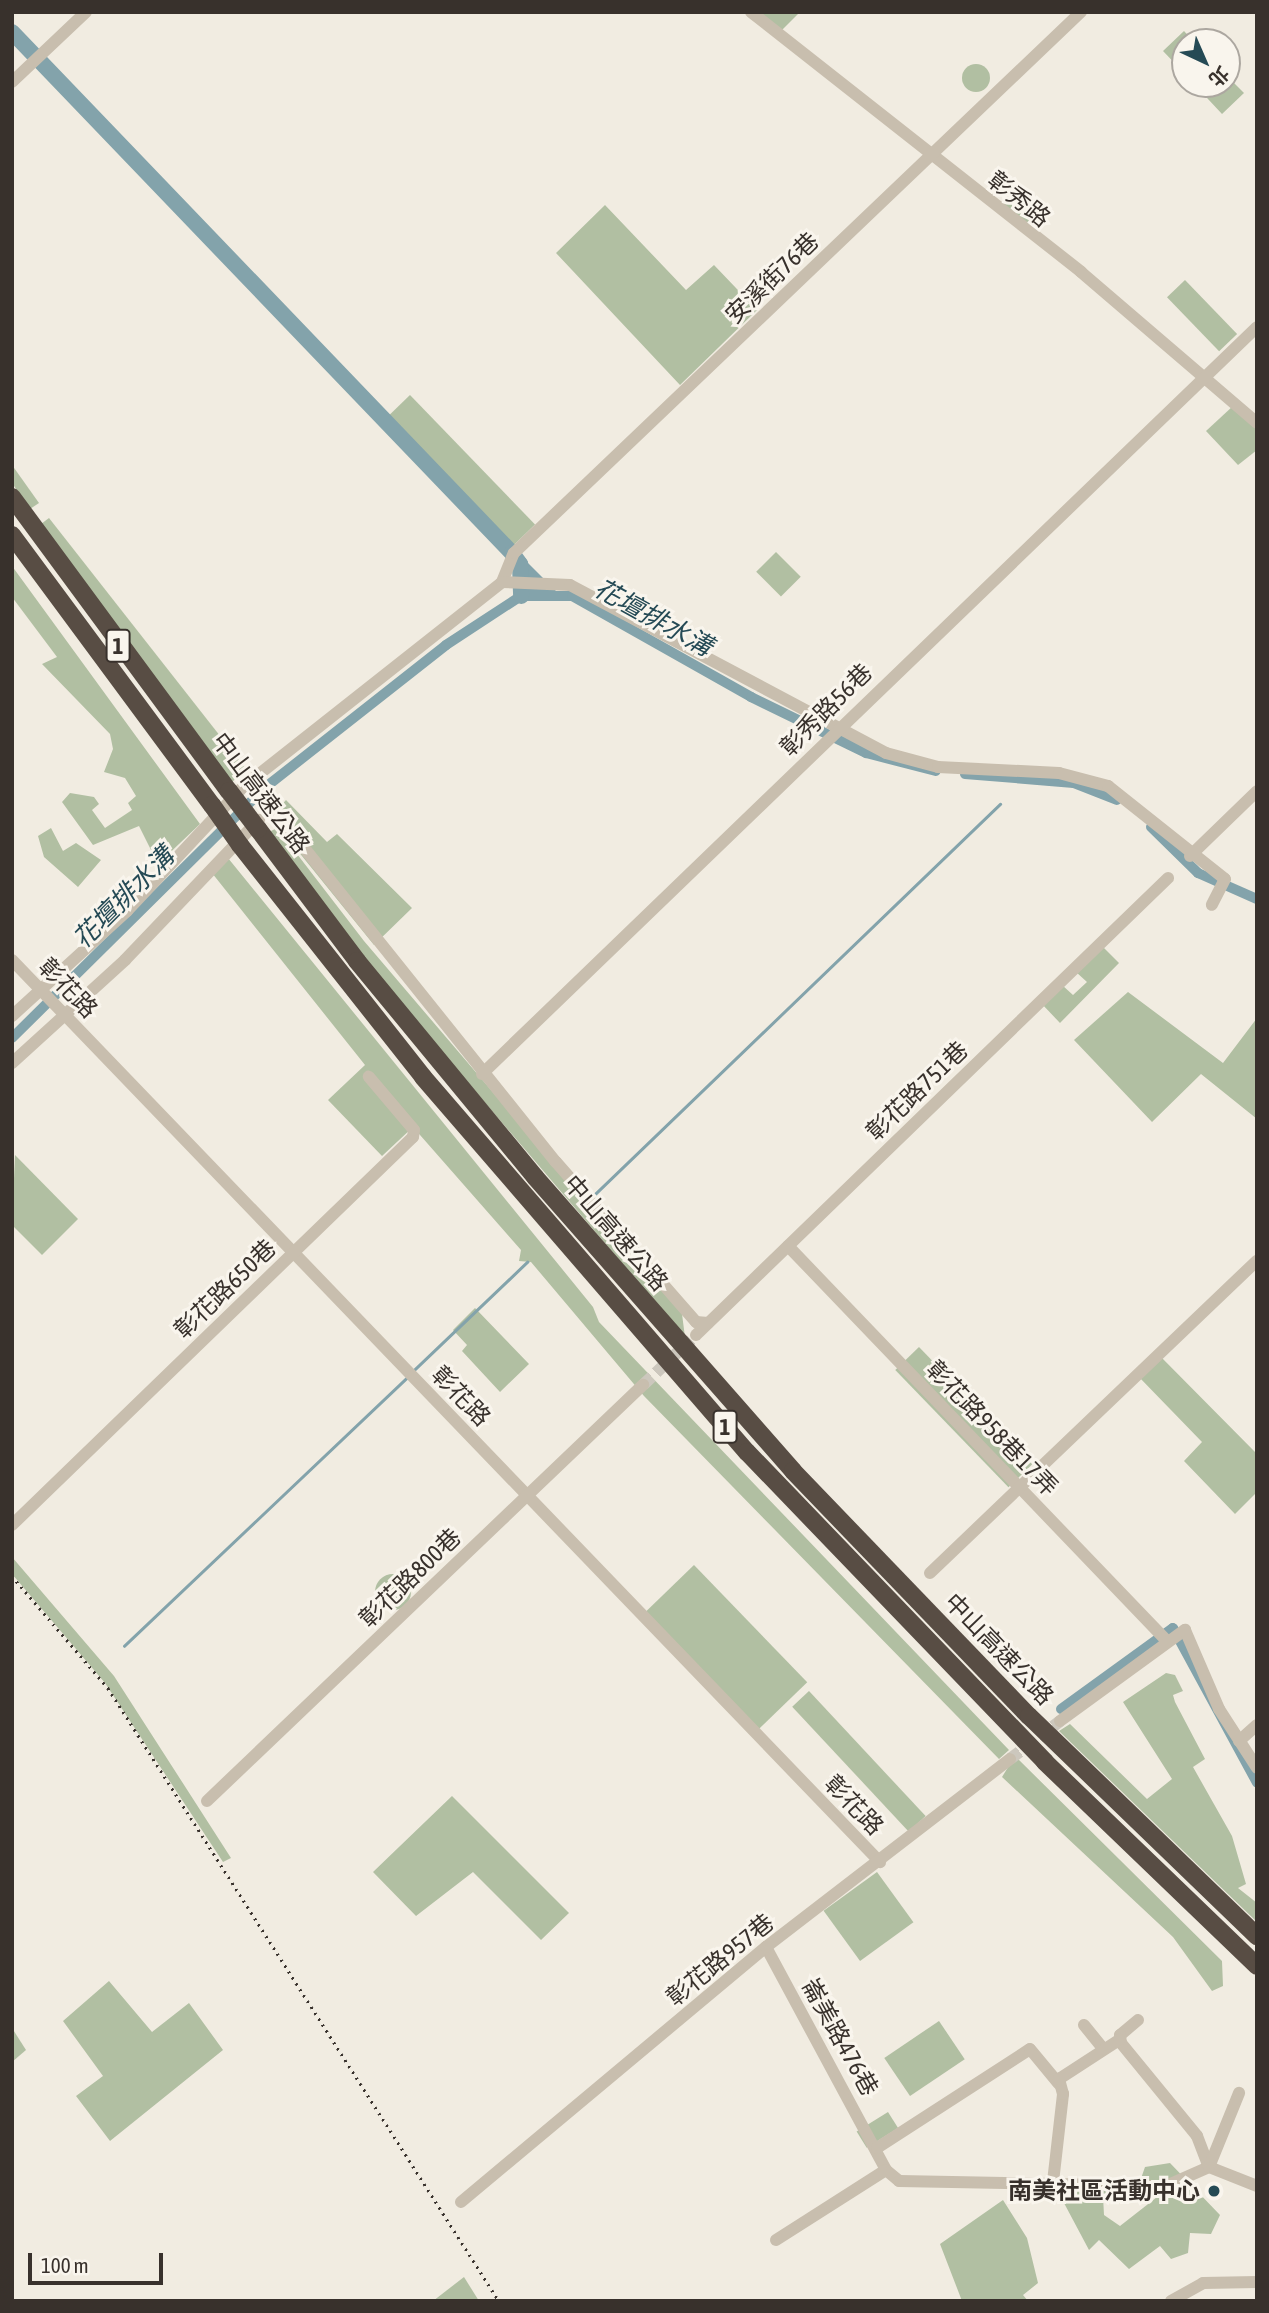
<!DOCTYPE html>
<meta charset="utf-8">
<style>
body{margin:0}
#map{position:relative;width:1269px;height:2313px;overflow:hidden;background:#f1ece1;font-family:"Asap Condensed","Noto Sans TC",sans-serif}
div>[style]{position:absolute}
.green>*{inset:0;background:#b1bfa2;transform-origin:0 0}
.round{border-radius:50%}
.water>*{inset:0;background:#83a3ab}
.stream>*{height:2.5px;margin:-1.25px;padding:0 1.25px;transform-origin:1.25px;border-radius:1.25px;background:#83a3ab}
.canal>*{height:10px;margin:-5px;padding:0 5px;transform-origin:5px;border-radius:5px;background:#83a3ab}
.river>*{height:16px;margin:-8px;padding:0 8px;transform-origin:8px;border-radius:8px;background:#83a3ab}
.minor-tunnel>*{height:12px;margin-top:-6px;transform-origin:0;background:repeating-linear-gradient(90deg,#ccc7bd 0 12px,transparent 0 18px)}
.minor>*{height:12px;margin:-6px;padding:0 6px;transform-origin:6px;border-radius:6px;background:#c8beae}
.highway>*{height:18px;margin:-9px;padding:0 9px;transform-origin:9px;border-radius:9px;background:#584d44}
.rail>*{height:2.5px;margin-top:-1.25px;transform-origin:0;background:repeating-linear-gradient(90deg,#38312c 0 2px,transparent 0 7px)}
.highway-bridge>*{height:18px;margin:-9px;padding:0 9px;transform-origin:9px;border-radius:9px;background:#584d44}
.dots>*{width:19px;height:19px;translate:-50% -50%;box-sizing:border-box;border:4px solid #f9f5ed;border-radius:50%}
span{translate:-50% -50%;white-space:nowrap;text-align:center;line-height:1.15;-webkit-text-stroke:6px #f9f5ed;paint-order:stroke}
.shield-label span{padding:2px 5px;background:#f9f5ed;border:2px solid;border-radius:5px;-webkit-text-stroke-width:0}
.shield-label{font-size:23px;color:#38312c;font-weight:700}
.street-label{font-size:24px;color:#38312c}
.poi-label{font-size:24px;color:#38312c;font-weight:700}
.right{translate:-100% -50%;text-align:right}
.water-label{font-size:26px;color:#254a55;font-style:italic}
.frame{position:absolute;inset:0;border:14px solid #38312c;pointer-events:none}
.north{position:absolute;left:1171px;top:28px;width:70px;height:70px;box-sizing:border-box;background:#f9f5ed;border:2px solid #aca7a0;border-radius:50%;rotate:136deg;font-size:19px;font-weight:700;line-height:28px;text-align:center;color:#38312c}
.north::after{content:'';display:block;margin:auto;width:24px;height:32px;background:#254a55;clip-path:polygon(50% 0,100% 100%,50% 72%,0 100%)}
.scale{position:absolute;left:28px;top:2253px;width:135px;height:32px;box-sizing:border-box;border:4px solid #38312c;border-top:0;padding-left:9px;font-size:21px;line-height:24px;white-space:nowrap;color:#38312c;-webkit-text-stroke:5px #f9f5ed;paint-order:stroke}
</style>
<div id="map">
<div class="green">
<div style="clip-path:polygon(753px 12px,800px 12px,779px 33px)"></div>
<div style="clip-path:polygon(1184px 31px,1194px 42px,1185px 42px,1185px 74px,1163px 51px)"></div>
<div class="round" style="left:962px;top:64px;width:28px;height:28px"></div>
<div style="clip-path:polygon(1227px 76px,1244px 93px,1222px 114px,1194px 84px,1227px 84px)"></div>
<div style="clip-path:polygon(1021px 194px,1050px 212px,1027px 234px,995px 207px)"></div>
<div style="clip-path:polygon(605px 205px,686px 290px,714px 265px,757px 310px,680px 385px,556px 253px)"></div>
<div style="left:1185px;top:280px;width:75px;height:25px;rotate:46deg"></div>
<div style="left:410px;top:395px;width:180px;height:33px;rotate:46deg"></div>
<div style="clip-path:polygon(1233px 406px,1257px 425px,1257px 450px,1238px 465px,1206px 431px)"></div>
<div style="clip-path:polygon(12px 465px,39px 503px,30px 509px,12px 483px)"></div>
<div style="clip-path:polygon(49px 518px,246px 769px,231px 783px,41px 524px)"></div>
<div style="left:776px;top:552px;width:35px;height:28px;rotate:45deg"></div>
<div style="clip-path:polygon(12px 566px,200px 824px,158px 864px,139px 826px,93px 845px,62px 802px,70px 793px,94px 797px,99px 804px,92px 810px,105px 828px,132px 810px,128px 803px,136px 796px,125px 778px,104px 772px,113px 749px,110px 734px,42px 664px,57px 657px,12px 597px)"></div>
<div style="clip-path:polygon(286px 800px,327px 842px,337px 834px,412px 908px,374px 945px,289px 840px,274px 813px)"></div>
<div style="clip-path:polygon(51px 828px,63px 851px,76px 843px,101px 860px,78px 887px,44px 857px,38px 836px)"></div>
<div style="clip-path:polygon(277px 828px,364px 941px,682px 1314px,685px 1337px,406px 1010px,267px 833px)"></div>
<div style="clip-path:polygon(228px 858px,593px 1307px,599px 1322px,1009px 1750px,999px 1759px,644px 1396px,531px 1262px,519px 1261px,521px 1250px,413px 1127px,382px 1156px,328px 1100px,365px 1065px,212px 873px)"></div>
<div style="clip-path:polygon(1103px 947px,1119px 963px,1060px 1023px,1041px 1003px,1062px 985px,1073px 995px,1087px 982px,1076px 972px)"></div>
<div style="clip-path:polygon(1128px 992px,1223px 1063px,1257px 1018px,1257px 1119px,1201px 1074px,1152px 1122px,1074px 1040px)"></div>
<div style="clip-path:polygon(15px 1155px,78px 1219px,42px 1255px,12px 1225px)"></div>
<div style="clip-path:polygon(475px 1308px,529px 1364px,500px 1392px,462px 1351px,467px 1345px,453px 1330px)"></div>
<div style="left:919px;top:1347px;width:163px;height:33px;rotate:46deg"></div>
<div style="clip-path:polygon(1159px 1355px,1257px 1454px,1257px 1492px,1235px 1514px,1184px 1461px,1202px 1442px,1138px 1376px)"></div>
<div style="clip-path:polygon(12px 1557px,114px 1676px,231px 1858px,223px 1862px,105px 1683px,12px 1574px)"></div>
<div style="left:694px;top:1565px;width:163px;height:70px;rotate:46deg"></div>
<div class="round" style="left:375px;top:1574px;width:36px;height:36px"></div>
<div style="clip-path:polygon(1166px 1673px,1175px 1675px,1183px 1691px,1173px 1695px,1175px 1702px,1205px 1759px,1193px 1767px,1232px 1836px,1246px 1884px,1238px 1888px,1257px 1903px,1257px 1922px,1059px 1731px,1070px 1724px,1147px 1799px,1172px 1779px,1123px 1702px)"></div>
<div style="left:809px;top:1691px;width:171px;height:23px;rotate:47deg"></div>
<div style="clip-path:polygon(1015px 1756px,1222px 1961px,1223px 1986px,1212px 1991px,1173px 1937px,1002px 1777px)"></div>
<div style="clip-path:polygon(452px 1796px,569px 1913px,541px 1940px,473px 1872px,416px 1916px,373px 1872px)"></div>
<div style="left:877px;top:1872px;width:62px;height:66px;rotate:54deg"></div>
<div style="clip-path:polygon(109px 1981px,152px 2032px,189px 2003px,223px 2050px,110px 2141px,76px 2096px,103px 2076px,63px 2021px)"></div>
<div style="left:939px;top:2021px;width:46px;height:66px;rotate:56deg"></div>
<div style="clip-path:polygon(12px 2028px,26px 2050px,12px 2062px)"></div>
<div style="left:888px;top:2112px;width:19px;height:37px;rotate:58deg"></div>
<div style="clip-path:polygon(1170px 2163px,1220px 2215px,1211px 2234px,1190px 2233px,1188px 2253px,1171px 2259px,1160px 2246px,1129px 2269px,1099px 2240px,1089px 2250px,1056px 2188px,1128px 2190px,1103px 2196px,1104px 2215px,1120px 2226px,1166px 2190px,1138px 2187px,1145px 2167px)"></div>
<div style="clip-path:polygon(1003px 2200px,1027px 2238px,1038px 2283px,1023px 2295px,1028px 2301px,962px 2301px,940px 2244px)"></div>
<div style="clip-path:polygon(464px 2277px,479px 2301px,433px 2301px)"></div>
</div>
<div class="water">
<div style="clip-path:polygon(515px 550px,561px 596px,573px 601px,521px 596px)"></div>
</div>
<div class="stream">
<div style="left:593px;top:1196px;width:565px;rotate:-43.92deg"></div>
<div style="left:413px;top:1371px;width:158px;rotate:-43.7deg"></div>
<div style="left:124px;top:1646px;width:389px;rotate:-43.5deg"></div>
</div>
<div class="canal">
<div style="left:965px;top:774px;width:109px;rotate:4.7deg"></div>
<div style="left:1074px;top:783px;width:46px;rotate:21.6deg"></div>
<div style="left:1151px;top:827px;width:66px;rotate:44.4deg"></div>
<div style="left:1198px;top:873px;width:64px;rotate:23.8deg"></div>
<div style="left:12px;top:1038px;width:359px;rotate:-44.7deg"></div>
<div style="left:267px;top:786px;width:228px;rotate:-38.2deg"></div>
<div style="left:446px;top:645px;width:90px;rotate:-33.2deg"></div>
<div style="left:521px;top:596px;width:51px"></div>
<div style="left:572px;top:596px;width:206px;rotate:29.4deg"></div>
<div style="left:751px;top:697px;width:128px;rotate:26deg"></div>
<div style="left:866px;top:753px;width:72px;rotate:14.4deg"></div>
<div style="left:1061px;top:1709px;width:138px;rotate:-35.9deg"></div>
<div style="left:1173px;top:1628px;width:176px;rotate:61.5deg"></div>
</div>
<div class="river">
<div style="left:12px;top:32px;width:722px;rotate:46.18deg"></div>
<div style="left:512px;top:553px;width:14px;rotate:54deg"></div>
<div style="left:520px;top:564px;width:32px;rotate:88deg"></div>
</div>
<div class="minor-tunnel">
<div style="left:643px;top:1385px;width:73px;rotate:-43.3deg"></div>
<div style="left:1010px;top:1759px;width:63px;rotate:-37.2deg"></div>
</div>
<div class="minor">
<div style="left:751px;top:12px;width:420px;rotate:38.2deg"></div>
<div style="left:1081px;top:272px;width:232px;rotate:40.6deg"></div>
<div style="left:12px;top:82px;width:102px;rotate:-43.4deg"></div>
<div style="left:502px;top:582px;width:31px;rotate:-68deg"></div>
<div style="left:514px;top:553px;width:784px;rotate:-43.66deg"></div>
<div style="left:267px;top:813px;width:21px;rotate:31deg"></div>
<div style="left:285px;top:824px;width:433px;rotate:51.3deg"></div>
<div style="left:556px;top:1162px;width:213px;rotate:48.8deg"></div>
<div style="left:696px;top:1322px;width:12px;rotate:5deg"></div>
<div style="left:1190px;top:856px;width:93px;rotate:-44.1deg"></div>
<div style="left:12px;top:960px;width:1252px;rotate:46.1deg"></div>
<div style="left:12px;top:1016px;width:156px;rotate:-42.4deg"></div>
<div style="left:127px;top:911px;width:171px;rotate:-46.9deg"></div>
<div style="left:244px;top:786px;width:329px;rotate:-38.3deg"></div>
<div style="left:502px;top:582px;width:68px;rotate:2.5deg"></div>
<div style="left:570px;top:585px;width:358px;rotate:28deg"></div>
<div style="left:886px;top:753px;width:54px;rotate:15.1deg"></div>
<div style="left:938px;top:767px;width:121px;rotate:2.8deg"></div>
<div style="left:1059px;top:773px;width:51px;rotate:14.9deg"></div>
<div style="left:1108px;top:786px;width:149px;rotate:38.5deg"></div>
<div style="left:1225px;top:879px;width:29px;rotate:117deg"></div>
<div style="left:12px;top:1063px;width:153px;rotate:-42.3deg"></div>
<div style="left:125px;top:960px;width:194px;rotate:-46.3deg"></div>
<div style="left:482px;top:1074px;width:1076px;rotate:-43.95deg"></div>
<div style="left:788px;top:1246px;width:546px;rotate:46.19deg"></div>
<div style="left:696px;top:1335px;width:657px;rotate:-44.07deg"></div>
<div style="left:12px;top:1525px;width:558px;rotate:-44.06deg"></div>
<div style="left:413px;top:1137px;width:7px;rotate:-82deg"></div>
<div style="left:414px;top:1130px;width:70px;rotate:-130.3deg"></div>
<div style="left:930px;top:1573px;width:452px;rotate:-43.7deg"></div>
<div style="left:1060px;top:1721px;width:155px;rotate:-36.1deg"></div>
<div style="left:1185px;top:1630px;width:86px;rotate:66.7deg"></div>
<div style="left:1219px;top:1709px;width:70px;rotate:57.2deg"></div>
<div style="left:1239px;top:1741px;width:24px;rotate:-42deg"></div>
<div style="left:207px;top:1801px;width:603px;rotate:-43.66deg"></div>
<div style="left:766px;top:1947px;width:253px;rotate:61.7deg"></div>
<div style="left:886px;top:2170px;width:17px;rotate:40deg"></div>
<div style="left:899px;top:2181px;width:267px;rotate:1.1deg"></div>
<div style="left:1166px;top:2186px;width:47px;rotate:-23.8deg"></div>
<div style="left:1209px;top:2167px;width:52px;rotate:21.6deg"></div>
<div style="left:1138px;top:2020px;width:23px;rotate:140deg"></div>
<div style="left:1120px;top:2035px;width:8px;rotate:83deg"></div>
<div style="left:1121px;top:2043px;width:120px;rotate:50.7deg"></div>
<div style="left:1197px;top:2136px;width:33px;rotate:69deg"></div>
<div style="left:1084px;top:2025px;width:28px;rotate:51deg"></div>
<div style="left:877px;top:2148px;width:182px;rotate:-32.9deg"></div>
<div style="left:1030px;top:2049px;width:45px;rotate:50.4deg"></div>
<div style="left:1209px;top:2167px;width:80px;rotate:-67.9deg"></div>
<div style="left:1053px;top:2182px;width:89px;rotate:-83.5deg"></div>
<div style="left:1063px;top:2094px;width:16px;rotate:-105deg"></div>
<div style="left:1059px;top:2079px;width:72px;rotate:-33deg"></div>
<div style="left:461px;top:2202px;width:398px;rotate:-39.9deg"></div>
<div style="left:766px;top:1947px;width:308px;rotate:-37.6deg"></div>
<div style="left:776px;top:2240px;width:130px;rotate:-32.5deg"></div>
<div style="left:1171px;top:2301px;width:37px;rotate:-29deg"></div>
<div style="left:1203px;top:2283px;width:54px;rotate:-1.1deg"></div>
</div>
<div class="highway">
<div style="left:12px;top:497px;width:365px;rotate:53.6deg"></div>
<div style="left:12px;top:535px;width:336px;rotate:53.5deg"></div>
<div style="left:258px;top:829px;width:165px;rotate:53.1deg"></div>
<div style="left:357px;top:961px;width:280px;rotate:50.5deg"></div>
<div style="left:535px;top:1177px;width:391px;rotate:48.7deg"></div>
<div style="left:793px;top:1471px;width:340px;rotate:46.1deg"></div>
<div style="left:1029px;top:1716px;width:317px;rotate:44deg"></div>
<div style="left:240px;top:845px;width:295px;rotate:51.7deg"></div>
<div style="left:423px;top:1077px;width:496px;rotate:49.2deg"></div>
<div style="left:747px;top:1452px;width:430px;rotate:46.1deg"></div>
<div style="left:1045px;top:1762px;width:294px;rotate:43.9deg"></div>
</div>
<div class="rail">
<div style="left:12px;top:1576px;width:148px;rotate:49.4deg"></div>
<div style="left:108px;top:1688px;width:727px;rotate:57.47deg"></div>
</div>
<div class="highway-bridge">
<div style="left:229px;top:791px;width:48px;rotate:52.7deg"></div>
<div style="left:212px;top:805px;width:49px;rotate:55deg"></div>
</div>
<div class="dots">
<div style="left:1214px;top:2191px;background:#254a55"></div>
</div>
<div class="shield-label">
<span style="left:118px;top:646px">1</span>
<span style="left:725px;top:1427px">1</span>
</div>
<div class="street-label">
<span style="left:1019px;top:199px;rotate:39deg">彰秀路</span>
<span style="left:772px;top:278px;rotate:-44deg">安溪街76巷</span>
<span style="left:826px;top:710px;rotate:-45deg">彰秀路56巷</span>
<span style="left:261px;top:793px;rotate:53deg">中山高速公路</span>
<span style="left:68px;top:988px;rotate:46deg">彰花路</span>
<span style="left:917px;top:1091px;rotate:-44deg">彰花路751巷</span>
<span style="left:616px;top:1233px;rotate:49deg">中山高速公路</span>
<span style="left:225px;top:1289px;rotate:-44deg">彰花路650巷</span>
<span style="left:461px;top:1396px;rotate:46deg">彰花路</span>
<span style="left:992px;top:1428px;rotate:46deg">彰花路958巷17弄</span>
<span style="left:410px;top:1578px;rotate:-44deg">彰花路800巷</span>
<span style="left:999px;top:1649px;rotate:46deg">中山高速公路</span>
<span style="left:854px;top:1805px;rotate:46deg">彰花路</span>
<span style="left:720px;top:1960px;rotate:-39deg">彰花路957巷</span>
<span style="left:840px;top:2037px;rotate:61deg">崙美路476巷</span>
</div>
<div class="poi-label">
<span class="right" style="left:1200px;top:2191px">南美社區活動中心</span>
</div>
<div class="water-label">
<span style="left:653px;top:618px;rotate:29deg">花壇排水溝</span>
<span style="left:124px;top:898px;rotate:-45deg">花壇排水溝</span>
</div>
<div class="frame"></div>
<div class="north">北</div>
<div class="scale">100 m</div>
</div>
